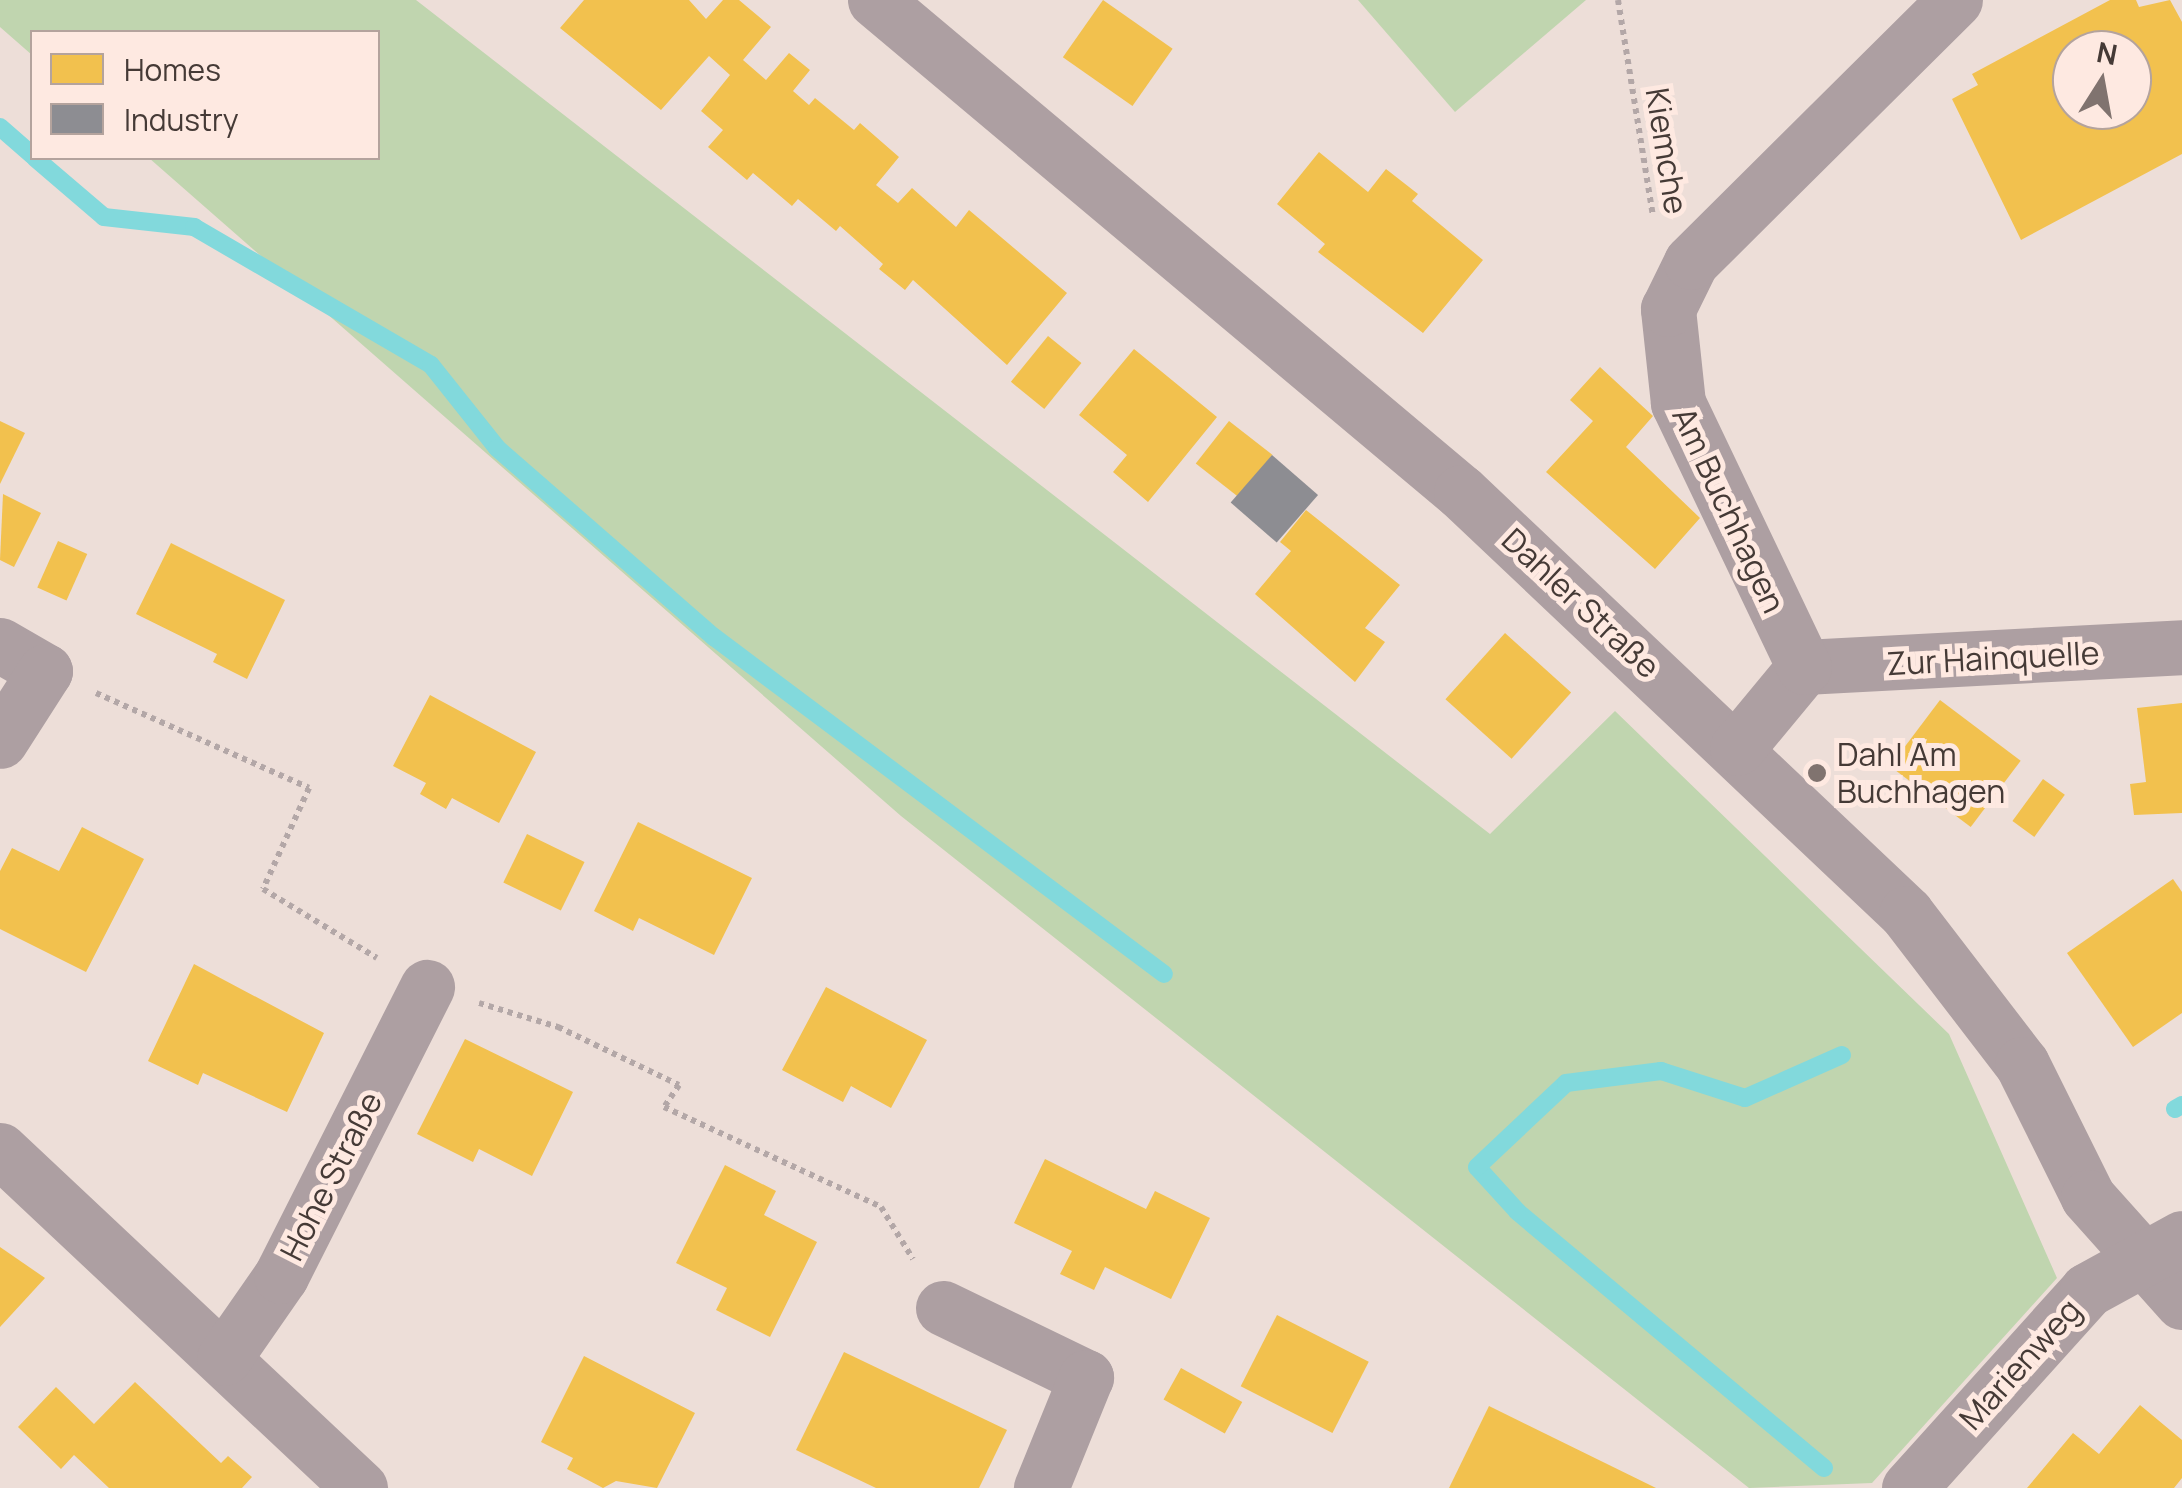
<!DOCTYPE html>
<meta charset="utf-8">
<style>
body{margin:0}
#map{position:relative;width:2182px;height:1488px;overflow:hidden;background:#edded8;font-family:Manrope,sans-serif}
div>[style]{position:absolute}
.green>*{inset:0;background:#c0d5af}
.homes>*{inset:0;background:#f2c14e;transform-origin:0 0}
.industry>*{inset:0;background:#8d8d92;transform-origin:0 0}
.stream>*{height:18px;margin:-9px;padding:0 9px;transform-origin:9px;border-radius:9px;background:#82d9dc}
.path>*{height:6px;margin-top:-3px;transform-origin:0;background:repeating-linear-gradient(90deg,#b3a7a7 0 5px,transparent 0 10px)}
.minor>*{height:55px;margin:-27.5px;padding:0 27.5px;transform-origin:27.5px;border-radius:27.5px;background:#ad9fa2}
.dots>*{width:28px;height:28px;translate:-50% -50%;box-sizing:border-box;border:5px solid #fee9e1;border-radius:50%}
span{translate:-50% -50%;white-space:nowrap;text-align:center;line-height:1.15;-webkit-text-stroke:10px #fee9e1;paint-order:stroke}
.street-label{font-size:32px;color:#453a36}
.poi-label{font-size:32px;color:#453a36}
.left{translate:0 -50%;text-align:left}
.legend{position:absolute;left:30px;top:30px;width:350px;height:130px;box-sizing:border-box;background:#fee9e1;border:2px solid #b4a39d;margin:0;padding:12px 18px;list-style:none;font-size:30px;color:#453a36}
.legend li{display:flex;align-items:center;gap:20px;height:50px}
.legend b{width:50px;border:2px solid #b4a39d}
.north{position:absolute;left:2052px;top:30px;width:100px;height:100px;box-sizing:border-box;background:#fee9e1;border:2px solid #b4a39d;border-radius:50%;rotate:11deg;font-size:28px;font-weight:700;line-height:40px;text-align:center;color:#453a36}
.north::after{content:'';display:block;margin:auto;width:35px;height:45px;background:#80736f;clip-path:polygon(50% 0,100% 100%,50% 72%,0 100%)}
</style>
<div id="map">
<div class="green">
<div style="clip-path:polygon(0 0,416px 0,1490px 834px,1615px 711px,1949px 1034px,2057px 1278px,1872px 1483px,1749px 1488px,901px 816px,149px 158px,378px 158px,378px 32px,32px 32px,32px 55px,0 27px)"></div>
<div style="clip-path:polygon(1358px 0,1586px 0,1455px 112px)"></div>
</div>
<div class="homes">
<div style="clip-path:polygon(584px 0,689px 0,706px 19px,723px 0,739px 0,771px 27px,743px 60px,766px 80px,789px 53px,810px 70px,793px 91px,809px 105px,815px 98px,854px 130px,860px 123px,899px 157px,876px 185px,898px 203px,912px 188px,956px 227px,969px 210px,1067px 293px,1007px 365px,913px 280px,905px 290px,879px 269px,883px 264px,840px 226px,836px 231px,798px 199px,792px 206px,753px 173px,747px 180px,708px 147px,723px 130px,701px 111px,730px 75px,709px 56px,661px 110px,560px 28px)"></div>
<div style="left:1103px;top:0;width:85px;height:70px;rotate:35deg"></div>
<div style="clip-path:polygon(evenodd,2110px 0,2136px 0,2139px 7px,2170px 0,2182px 22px,2182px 154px,2021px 240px,1952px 99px,1978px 85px,1972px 74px,2110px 0,2072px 50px,2132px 50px,2132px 110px,2072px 110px,2072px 50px)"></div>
<div style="clip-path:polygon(1319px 152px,1368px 192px,1386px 169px,1418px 194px,1412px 201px,1483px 260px,1423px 333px,1318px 252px,1325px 244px,1277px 204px)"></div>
<div style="left:1048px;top:336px;width:43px;height:59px;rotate:39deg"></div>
<div style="clip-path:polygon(1134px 349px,1217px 417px,1148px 502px,1113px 472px,1127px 455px,1079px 415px)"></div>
<div style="clip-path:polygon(1600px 367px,1653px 416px,1626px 447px,1700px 518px,1655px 569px,1546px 472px,1593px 421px,1570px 400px)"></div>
<div style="clip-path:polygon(0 421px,25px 433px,0 484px)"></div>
<div style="left:1229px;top:421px;width:55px;height:54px;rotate:38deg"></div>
<div style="clip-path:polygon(3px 494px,41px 513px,14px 567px,0 560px)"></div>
<div style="clip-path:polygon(1306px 510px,1400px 585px,1365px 628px,1385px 642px,1355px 682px,1255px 594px,1291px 551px,1280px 542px)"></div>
<div style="left:58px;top:541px;width:32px;height:51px;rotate:24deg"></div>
<div style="clip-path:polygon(171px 543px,285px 600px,247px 679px,213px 662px,217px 654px,136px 614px)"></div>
<div style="left:1505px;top:633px;width:89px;height:89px;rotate:42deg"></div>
<div style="clip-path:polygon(430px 695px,536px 752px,499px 823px,452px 798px,446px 809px,420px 794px,426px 783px,393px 766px)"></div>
<div style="left:1940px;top:700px;width:101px;height:83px;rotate:37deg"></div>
<div style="clip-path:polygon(2182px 703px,2182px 813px,2134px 815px,2130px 784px,2146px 782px,2137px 708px)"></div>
<div style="left:2043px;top:779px;width:27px;height:52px;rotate:36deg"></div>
<div style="clip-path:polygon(638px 822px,752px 878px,714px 955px,639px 918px,633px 931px,594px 911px)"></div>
<div style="clip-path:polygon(82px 827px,144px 859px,86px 972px,0 929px,0 871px,12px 848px,59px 871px)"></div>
<div style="left:527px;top:834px;width:64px;height:54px;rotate:26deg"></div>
<div style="clip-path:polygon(2173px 879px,2182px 892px,2182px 1013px,2133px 1047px,2067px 953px)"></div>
<div style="clip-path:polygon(194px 964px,324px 1033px,287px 1112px,203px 1073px,198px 1085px,148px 1061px)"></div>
<div style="clip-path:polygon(826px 987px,927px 1040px,891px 1108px,851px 1086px,843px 1102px,782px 1070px)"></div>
<div style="clip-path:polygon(465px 1039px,573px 1092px,532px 1176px,479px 1149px,473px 1162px,417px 1134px)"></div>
<div style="clip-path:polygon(1045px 1159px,1146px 1209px,1155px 1191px,1210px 1218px,1171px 1299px,1105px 1267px,1094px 1290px,1060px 1274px,1072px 1251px,1014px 1223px)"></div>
<div style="clip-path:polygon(725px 1165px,776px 1191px,764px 1215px,817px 1242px,770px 1337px,716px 1310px,727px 1288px,676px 1263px)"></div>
<div style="clip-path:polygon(0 1247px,45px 1278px,0 1327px)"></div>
<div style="left:1277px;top:1315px;width:103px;height:80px;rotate:27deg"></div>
<div style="clip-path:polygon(844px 1352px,1007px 1430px,979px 1488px,876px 1488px,796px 1450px)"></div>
<div style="clip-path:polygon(584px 1356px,695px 1413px,657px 1488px,616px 1481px,603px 1488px,567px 1469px,573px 1458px,541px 1442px)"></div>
<div style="left:1181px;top:1368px;width:70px;height:36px;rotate:29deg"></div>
<div style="clip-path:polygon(135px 1382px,221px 1463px,228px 1456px,252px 1477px,242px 1488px,109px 1488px,74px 1455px,61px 1469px,18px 1427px,56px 1387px,94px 1424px)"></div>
<div style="clip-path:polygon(2140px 1405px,2182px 1440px,2182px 1478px,2174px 1488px,2027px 1488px,2073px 1433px,2099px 1454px)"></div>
<div style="clip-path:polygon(1489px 1406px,1656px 1488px,1449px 1488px)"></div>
</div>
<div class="industry">
<div style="left:1272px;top:455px;width:61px;height:63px;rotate:41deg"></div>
</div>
<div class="stream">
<div style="left:0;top:127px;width:43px;rotate:41.2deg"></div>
<div style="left:35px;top:158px;width:91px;rotate:40.5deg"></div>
<div style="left:104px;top:217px;width:91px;rotate:6.3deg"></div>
<div style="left:194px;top:227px;width:274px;rotate:30.2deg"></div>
<div style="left:431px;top:365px;width:106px;rotate:51.5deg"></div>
<div style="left:497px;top:448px;width:288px;rotate:41.1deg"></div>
<div style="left:714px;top:637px;width:562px;rotate:36.83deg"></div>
<div style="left:2175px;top:1109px;width:8px;rotate:-30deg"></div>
<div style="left:1824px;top:1468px;width:400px;rotate:-140.1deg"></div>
<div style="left:1517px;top:1211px;width:59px;rotate:-132.3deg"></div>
<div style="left:1477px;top:1167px;width:122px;rotate:-43.3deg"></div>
<div style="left:1566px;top:1083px;width:96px;rotate:-7.2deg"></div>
<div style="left:1661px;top:1071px;width:88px;rotate:17.8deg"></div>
<div style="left:1745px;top:1098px;width:106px;rotate:-23.9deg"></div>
</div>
<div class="path">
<div style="left:1618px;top:0;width:219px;rotate:80.8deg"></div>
<div style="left:96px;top:693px;width:233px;rotate:24deg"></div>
<div style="left:309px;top:788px;width:111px;rotate:114.5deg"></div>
<div style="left:263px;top:889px;width:133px;rotate:31.2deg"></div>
<div style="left:479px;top:1003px;width:83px;rotate:16.9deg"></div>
<div style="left:558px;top:1027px;width:134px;rotate:25.6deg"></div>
<div style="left:679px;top:1085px;width:27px;rotate:124deg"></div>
<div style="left:664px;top:1107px;width:239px;rotate:24.7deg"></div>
<div style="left:881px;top:1207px;width:61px;rotate:58.4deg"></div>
</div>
<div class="minor">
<div style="left:875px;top:0;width:765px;rotate:40.02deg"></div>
<div style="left:1461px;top:492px;width:613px;rotate:43.41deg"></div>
<div style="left:1906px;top:913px;width:190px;rotate:52.5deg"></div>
<div style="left:2022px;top:1064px;width:148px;rotate:63.6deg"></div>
<div style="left:2088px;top:1197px;width:141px;rotate:48.2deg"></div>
<div style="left:0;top:645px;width:52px;rotate:30deg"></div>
<div style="left:45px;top:671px;width:83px;rotate:122.7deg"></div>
<div style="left:1804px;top:667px;width:379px;rotate:-3deg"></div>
<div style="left:1737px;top:748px;width:105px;rotate:-50.4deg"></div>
<div style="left:1804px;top:667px;width:293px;rotate:-115.5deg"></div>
<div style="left:1678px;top:403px;width:95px;rotate:-96.1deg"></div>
<div style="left:1668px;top:309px;width:52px;rotate:-63.9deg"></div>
<div style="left:1691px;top:262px;width:372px;rotate:-44.8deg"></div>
<div style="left:0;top:1150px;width:494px;rotate:43.2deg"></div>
<div style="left:943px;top:1308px;width:159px;rotate:25.8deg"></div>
<div style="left:1086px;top:1377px;width:120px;rotate:112.1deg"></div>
<div style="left:224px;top:1358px;width:100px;rotate:-55.2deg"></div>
<div style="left:281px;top:1276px;width:324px;rotate:-63.2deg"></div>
<div style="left:1909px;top:1488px;width:266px;rotate:-48deg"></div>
<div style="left:2087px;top:1290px;width:108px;rotate:-28.7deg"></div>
</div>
<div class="dots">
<div style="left:1817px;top:773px;background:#80736f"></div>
</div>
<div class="street-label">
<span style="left:1667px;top:151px;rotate:81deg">Kiemche</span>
<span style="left:1729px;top:510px;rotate:65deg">Am Buchhagen</span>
<span style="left:1581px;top:603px;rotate:43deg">Dahler Straße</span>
<span style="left:1993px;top:658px;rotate:-3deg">Zur Hainquelle</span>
<span style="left:331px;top:1176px;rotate:-63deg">Hohe Straße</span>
<span style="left:2020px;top:1364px;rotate:-48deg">Marienweg</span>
</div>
<div class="poi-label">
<span class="left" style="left:1837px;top:773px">Dahl Am<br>Buchhagen</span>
</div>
<ul class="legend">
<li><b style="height:28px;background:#f2c14e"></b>Homes</li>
<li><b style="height:28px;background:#8d8d92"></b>Industry</li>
</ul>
<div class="north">N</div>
</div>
